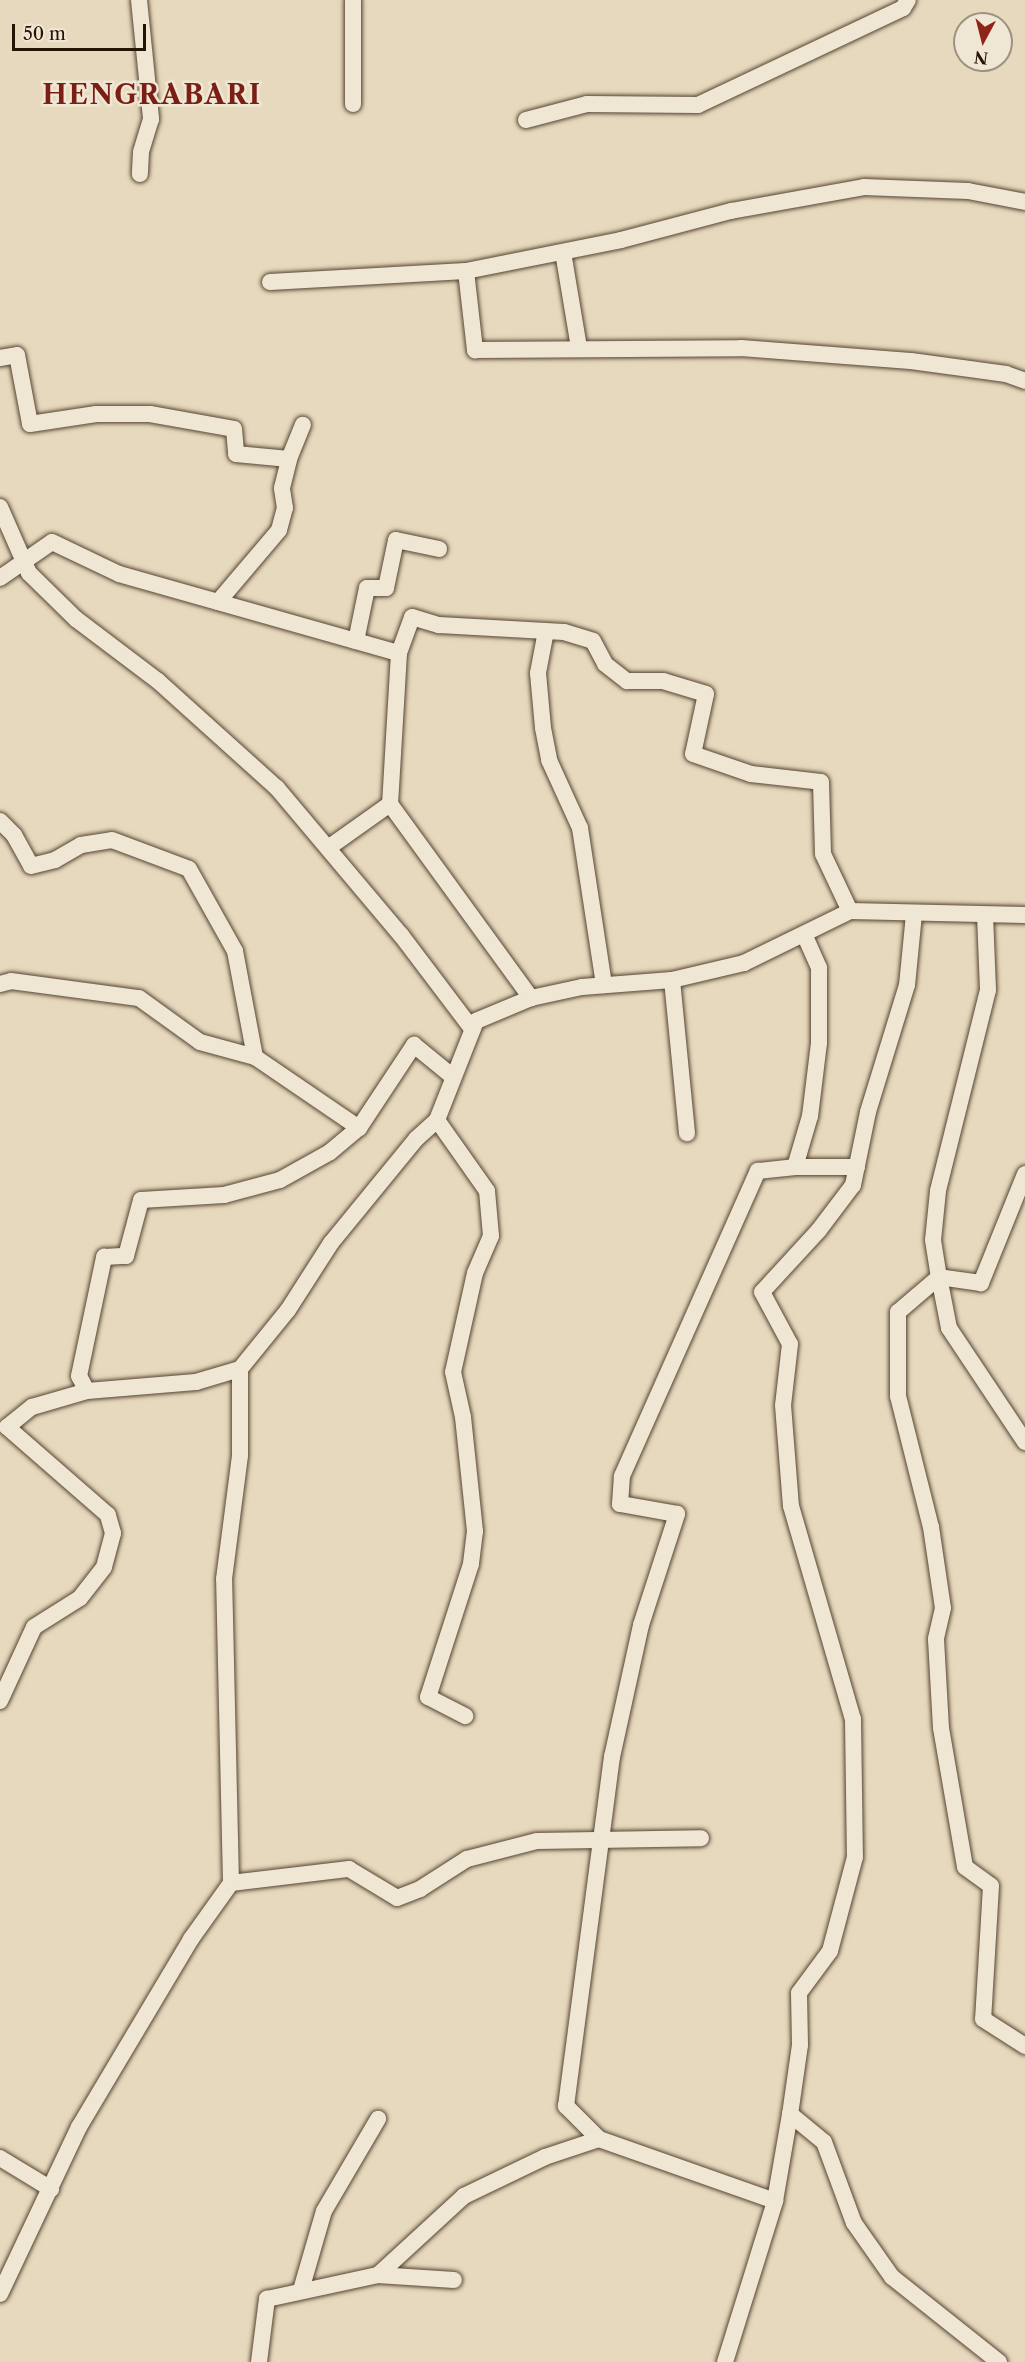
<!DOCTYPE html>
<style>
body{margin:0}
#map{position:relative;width:1025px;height:2362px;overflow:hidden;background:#e7d9bd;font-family:"Libre Caslon Text",serif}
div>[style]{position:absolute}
.roads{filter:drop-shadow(0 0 2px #564432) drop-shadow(0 0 2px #564432)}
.minor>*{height:16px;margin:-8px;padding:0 8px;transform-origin:8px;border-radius:8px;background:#efe6d4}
span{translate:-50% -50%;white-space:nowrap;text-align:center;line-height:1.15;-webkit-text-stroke:5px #efe6d4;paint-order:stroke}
.district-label{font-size:27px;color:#7a1f14;font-weight:700;letter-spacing:1.5px}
.north{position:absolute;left:953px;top:12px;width:60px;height:60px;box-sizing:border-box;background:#efe6d4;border:2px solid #9e9280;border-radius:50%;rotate:187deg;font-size:16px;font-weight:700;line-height:24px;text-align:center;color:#251303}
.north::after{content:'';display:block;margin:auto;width:21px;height:27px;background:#8f2418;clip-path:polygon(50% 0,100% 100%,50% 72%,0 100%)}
.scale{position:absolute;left:12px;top:24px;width:134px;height:27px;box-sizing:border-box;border:3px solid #251303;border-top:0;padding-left:8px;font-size:18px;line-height:21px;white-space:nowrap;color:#251303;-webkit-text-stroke:4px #efe6d4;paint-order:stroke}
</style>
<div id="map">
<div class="roads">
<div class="minor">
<div style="left:139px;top:0;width:120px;rotate:84.2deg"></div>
<div style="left:151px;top:119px;width:34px;rotate:107deg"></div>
<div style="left:141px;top:152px;width:22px;rotate:93deg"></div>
<div style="left:353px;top:0;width:104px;rotate:90deg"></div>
<div style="left:526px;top:120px;width:63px;rotate:-14.7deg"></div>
<div style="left:587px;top:104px;width:111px;rotate:0.5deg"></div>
<div style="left:698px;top:105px;width:227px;rotate:-25.3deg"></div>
<div style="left:903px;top:8px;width:9px;rotate:-58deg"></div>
<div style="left:563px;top:252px;width:97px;rotate:80.5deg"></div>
<div style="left:466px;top:271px;width:80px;rotate:83.5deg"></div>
<div style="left:475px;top:350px;width:266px;rotate:-0.4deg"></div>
<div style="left:741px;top:348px;width:170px;rotate:4.4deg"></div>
<div style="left:911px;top:361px;width:96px;rotate:7.8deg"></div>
<div style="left:1006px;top:374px;width:20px;rotate:20deg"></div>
<div style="left:270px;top:282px;width:196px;rotate:-3.2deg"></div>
<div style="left:466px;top:271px;width:158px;rotate:-11.3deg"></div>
<div style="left:621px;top:240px;width:114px;rotate:-14.8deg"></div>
<div style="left:731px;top:211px;width:135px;rotate:-10.2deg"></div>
<div style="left:864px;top:187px;width:104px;rotate:2.2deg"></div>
<div style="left:968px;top:191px;width:58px;rotate:10.9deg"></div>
<div style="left:0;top:358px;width:17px;rotate:-10deg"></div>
<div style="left:17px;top:355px;width:70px;rotate:79.3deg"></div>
<div style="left:30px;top:424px;width:67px;rotate:-8.6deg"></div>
<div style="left:96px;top:414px;width:54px"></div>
<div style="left:150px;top:414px;width:85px;rotate:10.1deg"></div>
<div style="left:234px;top:429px;width:25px;rotate:85deg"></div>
<div style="left:236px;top:454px;width:53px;rotate:5.4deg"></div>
<div style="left:289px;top:459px;width:37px;rotate:-68deg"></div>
<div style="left:0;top:507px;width:72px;rotate:66.3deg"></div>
<div style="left:29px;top:573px;width:66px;rotate:44.4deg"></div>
<div style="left:76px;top:619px;width:103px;rotate:37.1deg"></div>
<div style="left:158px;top:681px;width:160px;rotate:42deg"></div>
<div style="left:277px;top:788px;width:192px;rotate:49.9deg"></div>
<div style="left:401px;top:935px;width:118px;rotate:52.9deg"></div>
<div style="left:0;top:578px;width:63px;rotate:-34.7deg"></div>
<div style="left:52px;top:542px;width:74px;rotate:25.5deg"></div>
<div style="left:119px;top:574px;width:291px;rotate:15.8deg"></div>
<div style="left:399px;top:653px;width:151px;rotate:93.4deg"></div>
<div style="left:390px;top:804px;width:240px;rotate:54deg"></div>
<div style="left:218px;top:602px;width:94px;rotate:-49.7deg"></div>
<div style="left:279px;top:530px;width:23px;rotate:-75deg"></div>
<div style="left:285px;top:508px;width:20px;rotate:-99deg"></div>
<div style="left:282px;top:488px;width:30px;rotate:-76deg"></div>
<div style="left:546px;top:631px;width:43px;rotate:100.8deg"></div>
<div style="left:538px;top:673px;width:55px;rotate:84.8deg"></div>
<div style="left:543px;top:728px;width:33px;rotate:79deg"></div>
<div style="left:549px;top:760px;width:75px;rotate:65.5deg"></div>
<div style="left:580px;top:828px;width:159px;rotate:81.3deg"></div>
<div style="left:356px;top:641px;width:54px;rotate:-78.3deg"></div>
<div style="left:367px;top:588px;width:19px"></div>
<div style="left:386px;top:588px;width:49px;rotate:-78.2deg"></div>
<div style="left:396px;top:540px;width:44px;rotate:11.8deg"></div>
<div style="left:399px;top:653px;width:38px;rotate:-70deg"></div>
<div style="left:412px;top:617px;width:28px;rotate:17deg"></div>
<div style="left:439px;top:625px;width:125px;rotate:3.2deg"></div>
<div style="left:564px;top:632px;width:30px;rotate:17deg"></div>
<div style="left:593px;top:641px;width:26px;rotate:62deg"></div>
<div style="left:605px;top:664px;width:28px;rotate:38deg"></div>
<div style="left:627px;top:681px;width:36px"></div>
<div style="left:663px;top:681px;width:45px;rotate:16.8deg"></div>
<div style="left:706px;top:694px;width:61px;rotate:102.2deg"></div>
<div style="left:693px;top:754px;width:61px;rotate:19deg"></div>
<div style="left:751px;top:774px;width:70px;rotate:6.5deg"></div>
<div style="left:821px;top:782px;width:72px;rotate:88.4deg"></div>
<div style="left:823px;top:854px;width:63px;rotate:64.7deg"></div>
<div style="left:0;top:821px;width:20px;rotate:45deg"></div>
<div style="left:14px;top:835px;width:35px;rotate:61deg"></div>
<div style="left:31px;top:866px;width:25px;rotate:-14deg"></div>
<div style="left:55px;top:860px;width:30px;rotate:-30deg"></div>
<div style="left:81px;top:845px;width:31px;rotate:-9deg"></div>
<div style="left:112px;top:840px;width:82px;rotate:20.6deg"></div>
<div style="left:189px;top:869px;width:94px;rotate:60.7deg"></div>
<div style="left:235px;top:951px;width:108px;rotate:79.3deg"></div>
<div style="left:328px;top:848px;width:76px;rotate:-35.4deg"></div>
<div style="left:914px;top:914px;width:71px;rotate:95.6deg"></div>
<div style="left:907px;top:985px;width:133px;rotate:107.1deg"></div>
<div style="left:868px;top:1112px;width:75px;rotate:101.6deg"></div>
<div style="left:853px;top:1185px;width:56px;rotate:127.1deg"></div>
<div style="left:819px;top:1230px;width:84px;rotate:132.6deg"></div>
<div style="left:762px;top:1292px;width:59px;rotate:61.7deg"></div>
<div style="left:790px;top:1344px;width:61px;rotate:96.5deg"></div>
<div style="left:783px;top:1405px;width:101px;rotate:85.5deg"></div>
<div style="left:791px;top:1506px;width:222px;rotate:73.8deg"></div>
<div style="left:853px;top:1719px;width:138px;rotate:89.2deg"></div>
<div style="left:855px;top:1857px;width:97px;rotate:104.9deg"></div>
<div style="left:830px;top:1951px;width:52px;rotate:126.4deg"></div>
<div style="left:799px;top:1993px;width:52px;rotate:88.9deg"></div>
<div style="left:800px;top:2045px;width:70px;rotate:98.2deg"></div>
<div style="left:790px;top:2114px;width:44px;rotate:39.5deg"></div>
<div style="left:824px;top:2142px;width:86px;rotate:69.7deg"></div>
<div style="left:854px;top:2223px;width:66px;rotate:54.9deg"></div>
<div style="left:892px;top:2277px;width:137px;rotate:38.5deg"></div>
<div style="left:985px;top:915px;width:75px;rotate:87.7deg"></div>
<div style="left:988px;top:990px;width:207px;rotate:104deg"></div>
<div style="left:938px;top:1191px;width:49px;rotate:95.8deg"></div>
<div style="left:933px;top:1240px;width:37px;rotate:81deg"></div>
<div style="left:939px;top:1277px;width:54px;rotate:139.5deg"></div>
<div style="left:898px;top:1312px;width:84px;rotate:90deg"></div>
<div style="left:898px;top:1396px;width:135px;rotate:75.9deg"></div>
<div style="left:931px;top:1527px;width:82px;rotate:81.6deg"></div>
<div style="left:943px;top:1608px;width:32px;rotate:103deg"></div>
<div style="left:936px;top:1639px;width:89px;rotate:86.8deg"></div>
<div style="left:941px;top:1728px;width:141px;rotate:80.2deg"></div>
<div style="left:965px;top:1867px;width:32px;rotate:36deg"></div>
<div style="left:991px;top:1886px;width:133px;rotate:93.4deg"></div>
<div style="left:983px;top:2019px;width:50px;rotate:32.7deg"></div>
<div style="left:804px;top:934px;width:37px;rotate:66deg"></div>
<div style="left:819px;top:968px;width:75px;rotate:90deg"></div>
<div style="left:819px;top:1043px;width:74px;rotate:97deg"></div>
<div style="left:810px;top:1116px;width:53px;rotate:106.4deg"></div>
<div style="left:795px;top:1167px;width:62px"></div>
<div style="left:672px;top:980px;width:154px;rotate:84.4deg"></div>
<div style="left:0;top:984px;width:11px;rotate:-15deg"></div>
<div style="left:11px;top:981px;width:129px;rotate:7.6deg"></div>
<div style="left:139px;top:998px;width:75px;rotate:35.8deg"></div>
<div style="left:200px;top:1042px;width:57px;rotate:15.3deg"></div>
<div style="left:255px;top:1057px;width:126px;rotate:34.3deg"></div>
<div style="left:437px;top:1120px;width:87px;rotate:54.8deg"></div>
<div style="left:487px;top:1191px;width:45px;rotate:84.9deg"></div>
<div style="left:491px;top:1236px;width:40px;rotate:113.4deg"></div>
<div style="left:475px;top:1273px;width:101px;rotate:102.5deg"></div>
<div style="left:453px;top:1372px;width:46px;rotate:77.5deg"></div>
<div style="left:463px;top:1417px;width:115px;rotate:84deg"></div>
<div style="left:475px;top:1531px;width:33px;rotate:97deg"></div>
<div style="left:471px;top:1564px;width:140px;rotate:107.9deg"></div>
<div style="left:428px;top:1697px;width:42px;rotate:27.2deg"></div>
<div style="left:1025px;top:1174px;width:118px;rotate:112deg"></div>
<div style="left:981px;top:1283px;width:42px;rotate:-171.9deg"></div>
<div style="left:939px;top:1277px;width:52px;rotate:78.9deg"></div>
<div style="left:949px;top:1328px;width:137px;rotate:56.3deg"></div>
<div style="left:87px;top:1391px;width:17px;rotate:-118deg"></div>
<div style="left:79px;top:1376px;width:122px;rotate:-78.1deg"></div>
<div style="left:104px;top:1257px;width:22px;rotate:-3deg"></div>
<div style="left:126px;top:1256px;width:58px;rotate:-75deg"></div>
<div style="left:141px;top:1200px;width:83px;rotate:-3.4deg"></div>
<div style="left:224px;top:1195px;width:58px;rotate:-15deg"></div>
<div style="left:280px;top:1180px;width:57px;rotate:-29.2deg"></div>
<div style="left:330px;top:1152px;width:38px;rotate:-40deg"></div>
<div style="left:359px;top:1128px;width:100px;rotate:-56.5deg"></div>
<div style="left:414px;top:1045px;width:49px;rotate:39.2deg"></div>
<div style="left:0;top:1701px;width:81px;rotate:-65.3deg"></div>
<div style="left:34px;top:1627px;width:54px;rotate:-32.2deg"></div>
<div style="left:80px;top:1598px;width:39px;rotate:-52deg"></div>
<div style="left:104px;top:1567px;width:35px;rotate:-75deg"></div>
<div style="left:113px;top:1533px;width:19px;rotate:-106deg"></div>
<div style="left:108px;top:1515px;width:134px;rotate:-138.9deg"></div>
<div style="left:7px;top:1427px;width:32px;rotate:-39deg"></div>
<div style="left:32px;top:1407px;width:57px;rotate:-16.2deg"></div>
<div style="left:87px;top:1391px;width:109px;rotate:-4.7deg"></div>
<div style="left:196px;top:1382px;width:46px;rotate:-16.5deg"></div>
<div style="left:240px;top:1369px;width:76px;rotate:-50.9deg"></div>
<div style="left:288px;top:1310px;width:80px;rotate:-57.3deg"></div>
<div style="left:331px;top:1243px;width:134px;rotate:-50.7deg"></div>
<div style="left:416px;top:1139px;width:28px;rotate:-42deg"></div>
<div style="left:437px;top:1120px;width:106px;rotate:-68.5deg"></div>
<div style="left:476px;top:1021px;width:60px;rotate:-22.7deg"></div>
<div style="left:531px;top:998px;width:52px;rotate:-12.2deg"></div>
<div style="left:582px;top:987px;width:90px;rotate:-4.4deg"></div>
<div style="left:672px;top:980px;width:74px;rotate:-13.3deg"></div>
<div style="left:744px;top:963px;width:118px;rotate:-26.1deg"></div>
<div style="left:850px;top:911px;width:175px;rotate:1.3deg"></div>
<div style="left:231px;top:1883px;width:119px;rotate:-6.8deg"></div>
<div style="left:349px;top:1869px;width:56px;rotate:31.1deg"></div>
<div style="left:397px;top:1898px;width:25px;rotate:-21deg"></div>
<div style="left:420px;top:1889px;width:56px;rotate:-32.6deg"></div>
<div style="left:467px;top:1859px;width:72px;rotate:-14.4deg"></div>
<div style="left:537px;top:1841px;width:164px;rotate:-1deg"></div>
<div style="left:790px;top:2114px;width:88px;rotate:99.8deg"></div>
<div style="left:775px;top:2201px;width:187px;rotate:-160.6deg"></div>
<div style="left:599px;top:2139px;width:47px;rotate:-135deg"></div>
<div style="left:566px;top:2106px;width:352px;rotate:-82.5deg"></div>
<div style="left:612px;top:1757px;width:135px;rotate:-77.6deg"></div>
<div style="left:641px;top:1625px;width:117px;rotate:-72deg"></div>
<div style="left:677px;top:1514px;width:58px;rotate:-170deg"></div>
<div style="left:620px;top:1504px;width:28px;rotate:-86deg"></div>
<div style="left:622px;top:1476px;width:334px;rotate:-66deg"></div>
<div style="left:758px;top:1171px;width:37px;rotate:-6deg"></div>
<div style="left:0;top:2158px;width:60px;rotate:31.3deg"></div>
<div style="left:378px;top:2275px;width:76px;rotate:3.8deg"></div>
<div style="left:301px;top:2290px;width:82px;rotate:-73.8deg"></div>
<div style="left:324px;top:2211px;width:107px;rotate:-59.6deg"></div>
<div style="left:0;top:2294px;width:185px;rotate:-64.7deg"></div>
<div style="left:79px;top:2127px;width:219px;rotate:-59.2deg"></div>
<div style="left:191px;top:1939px;width:69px;rotate:-54.5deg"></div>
<div style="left:231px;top:1883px;width:304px;rotate:-91.3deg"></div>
<div style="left:224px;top:1579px;width:125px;rotate:-82.6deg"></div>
<div style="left:240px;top:1455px;width:86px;rotate:-90deg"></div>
<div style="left:259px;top:2362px;width:64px;rotate:-82.8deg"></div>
<div style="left:267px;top:2299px;width:114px;rotate:-12.2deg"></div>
<div style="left:378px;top:2275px;width:117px;rotate:-42.6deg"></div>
<div style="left:464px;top:2196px;width:90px;rotate:-25.7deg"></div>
<div style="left:545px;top:2157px;width:57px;rotate:-18.4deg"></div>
<div style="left:725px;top:2362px;width:169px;rotate:-72.7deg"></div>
</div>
</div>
<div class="district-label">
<span style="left:152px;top:95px">HENGRABARI</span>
</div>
<div class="north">N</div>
<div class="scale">50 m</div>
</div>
